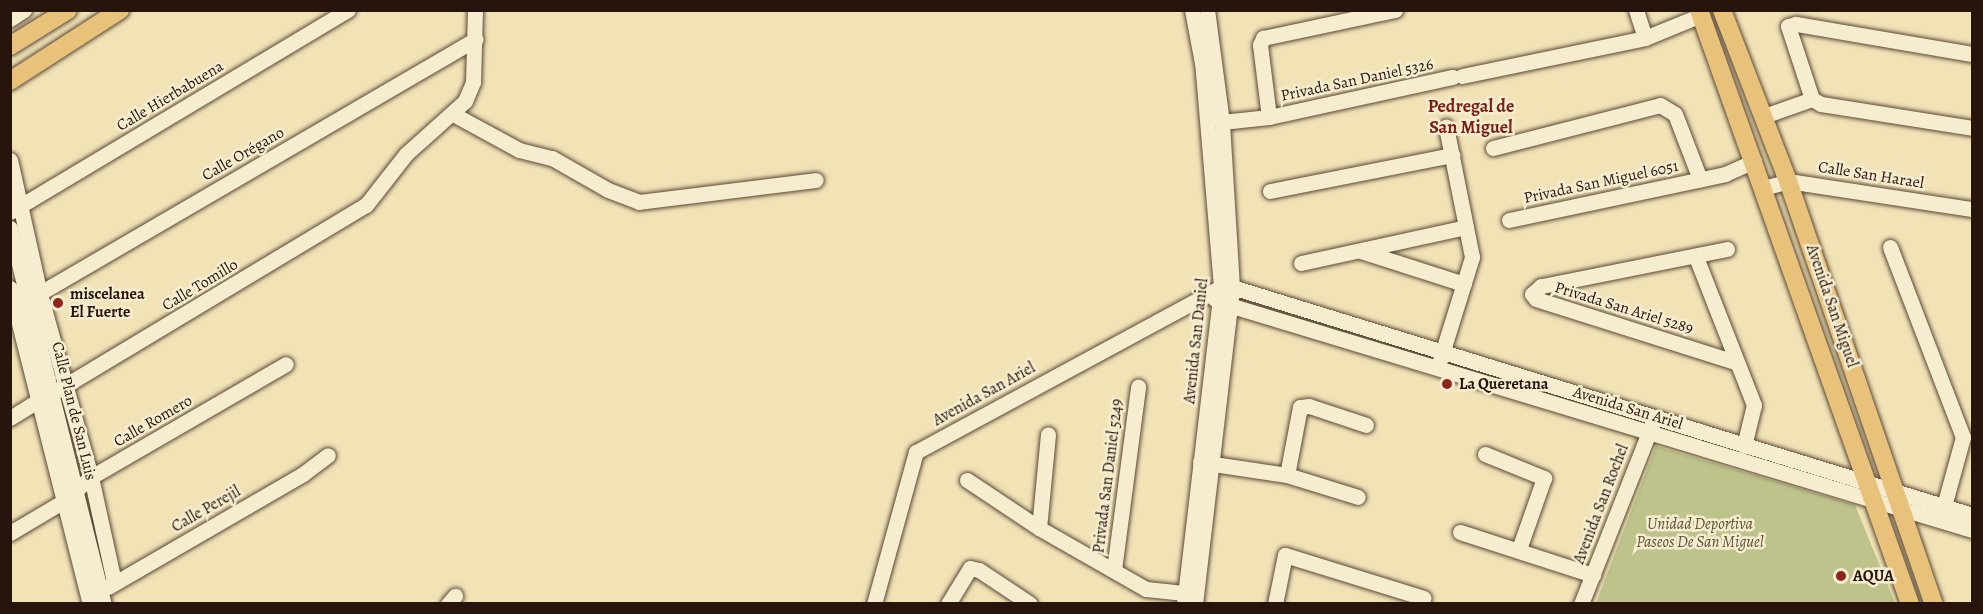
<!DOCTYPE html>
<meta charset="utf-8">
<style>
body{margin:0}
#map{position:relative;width:1983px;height:614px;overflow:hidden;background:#f1e3b6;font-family:Alegreya,serif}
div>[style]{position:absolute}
.green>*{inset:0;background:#bdc38b}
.roads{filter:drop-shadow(0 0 2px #5a4836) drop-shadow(0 0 2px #5a4836)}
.minor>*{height:15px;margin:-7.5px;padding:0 7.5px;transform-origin:7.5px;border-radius:7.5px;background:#f6edd0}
.major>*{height:18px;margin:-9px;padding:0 9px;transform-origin:9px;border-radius:9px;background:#e8c27b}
.dots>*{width:16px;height:16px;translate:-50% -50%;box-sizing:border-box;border:3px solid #f6edd0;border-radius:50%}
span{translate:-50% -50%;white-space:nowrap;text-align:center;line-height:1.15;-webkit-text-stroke:5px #f6edd0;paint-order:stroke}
.street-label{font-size:16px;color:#27140c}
.poi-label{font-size:16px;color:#27140c;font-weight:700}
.left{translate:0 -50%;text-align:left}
.park-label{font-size:16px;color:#5c5138;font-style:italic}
.neighbourhood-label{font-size:18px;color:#7a1f14;font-weight:700}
.frame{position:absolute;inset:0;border:12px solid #27140c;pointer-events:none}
</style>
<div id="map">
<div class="green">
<div style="clip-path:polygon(1656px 446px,1855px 505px,1895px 603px,1596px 603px)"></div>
</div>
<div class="roads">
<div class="minor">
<div style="left:1636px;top:10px;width:29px;rotate:72deg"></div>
<div style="left:10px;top:19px;width:17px;rotate:-33deg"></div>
<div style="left:1972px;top:54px;width:179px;rotate:-170.3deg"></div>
<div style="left:1796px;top:24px;width:8px;rotate:166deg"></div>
<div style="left:1788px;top:26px;width:77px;rotate:71.8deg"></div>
<div style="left:1812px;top:99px;width:10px;rotate:29deg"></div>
<div style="left:1821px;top:104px;width:153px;rotate:9deg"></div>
<div style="left:1462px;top:76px;width:187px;rotate:-11.7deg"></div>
<div style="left:1645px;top:38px;width:61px;rotate:-22.3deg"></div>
<div style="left:453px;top:114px;width:75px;rotate:28.6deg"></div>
<div style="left:519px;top:150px;width:34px;rotate:14deg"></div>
<div style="left:552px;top:158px;width:64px;rotate:29.7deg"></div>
<div style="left:608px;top:190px;width:33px;rotate:21deg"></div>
<div style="left:639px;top:202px;width:178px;rotate:-7.1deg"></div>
<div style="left:1764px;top:116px;width:51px;rotate:-19.5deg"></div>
<div style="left:1269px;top:117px;width:73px;rotate:-97.1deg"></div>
<div style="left:1260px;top:45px;width:8px;rotate:-67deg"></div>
<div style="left:1263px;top:38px;width:135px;rotate:-12deg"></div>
<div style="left:1222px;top:122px;width:47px;rotate:-6.1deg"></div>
<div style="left:1269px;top:117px;width:188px;rotate:-12.3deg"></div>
<div style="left:1493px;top:148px;width:172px;rotate:-14.4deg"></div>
<div style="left:1660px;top:105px;width:17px;rotate:31deg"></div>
<div style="left:1675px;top:114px;width:70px;rotate:69deg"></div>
<div style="left:10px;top:160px;width:137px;rotate:77.4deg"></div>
<div style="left:40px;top:294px;width:190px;rotate:74.4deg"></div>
<div style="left:91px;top:477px;width:107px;rotate:77.6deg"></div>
<div style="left:1764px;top:188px;width:25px;rotate:-16deg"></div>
<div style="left:1788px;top:181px;width:186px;rotate:8.7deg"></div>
<div style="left:1270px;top:191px;width:186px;rotate:-11.2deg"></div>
<div style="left:10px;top:212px;width:394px;rotate:-30.9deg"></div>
<div style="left:1509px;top:220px;width:221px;rotate:-12deg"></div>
<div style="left:1725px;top:174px;width:32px;rotate:-24deg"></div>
<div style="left:10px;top:228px;width:388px;rotate:76deg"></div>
<div style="left:1890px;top:247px;width:204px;rotate:69deg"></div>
<div style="left:1963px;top:437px;width:72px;rotate:105.4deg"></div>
<div style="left:1727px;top:249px;width:190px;rotate:168.7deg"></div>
<div style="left:1541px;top:286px;width:12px;rotate:138deg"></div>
<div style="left:1532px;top:294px;width:6px;rotate:51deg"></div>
<div style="left:1536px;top:299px;width:209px;rotate:17.6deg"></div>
<div style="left:1361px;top:251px;width:108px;rotate:17.8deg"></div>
<div style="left:1696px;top:257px;width:159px;rotate:68.6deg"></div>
<div style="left:1754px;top:405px;width:42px;rotate:103.7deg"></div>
<div style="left:1301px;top:263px;width:169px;rotate:-12.3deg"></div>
<div style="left:10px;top:288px;width:326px;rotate:75.8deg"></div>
<div style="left:1207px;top:293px;width:15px;rotate:37deg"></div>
<div style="left:1219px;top:302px;width:787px;rotate:16.85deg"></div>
<div style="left:28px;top:300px;width:518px;rotate:-30.22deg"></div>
<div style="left:1440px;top:360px;width:108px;rotate:-72.7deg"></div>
<div style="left:1472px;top:257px;width:133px;rotate:-101.3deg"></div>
<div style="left:51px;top:394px;width:367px;rotate:-31deg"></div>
<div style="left:366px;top:205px;width:65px;rotate:-51.9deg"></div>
<div style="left:406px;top:154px;width:79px;rotate:-41.9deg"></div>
<div style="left:465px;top:101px;width:21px;rotate:-67deg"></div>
<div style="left:473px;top:82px;width:72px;rotate:-88.4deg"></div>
<div style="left:10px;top:418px;width:32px;rotate:-32deg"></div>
<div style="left:1485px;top:454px;width:64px;rotate:22.1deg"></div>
<div style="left:1544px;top:478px;width:75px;rotate:109.4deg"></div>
<div style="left:1200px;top:462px;width:88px;rotate:8.5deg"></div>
<div style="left:1287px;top:475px;width:74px;rotate:17.2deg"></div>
<div style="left:1287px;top:475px;width:69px;rotate:-79.2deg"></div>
<div style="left:1300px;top:407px;width:9px;rotate:-6deg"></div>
<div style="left:1309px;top:406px;width:60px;rotate:18.4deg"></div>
<div style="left:967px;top:480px;width:87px;rotate:33.7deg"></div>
<div style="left:1039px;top:528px;width:123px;rotate:29.7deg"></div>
<div style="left:1146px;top:589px;width:48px;rotate:5.9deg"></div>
<div style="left:1039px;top:528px;width:94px;rotate:-84.5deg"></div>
<div style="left:1460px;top:532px;width:140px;rotate:17.9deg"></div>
<div style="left:10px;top:533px;width:63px;rotate:-30.7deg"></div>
<div style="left:64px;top:501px;width:36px;rotate:-42deg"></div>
<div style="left:91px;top:477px;width:225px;rotate:-30.1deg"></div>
<div style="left:1114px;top:570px;width:185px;rotate:-82.5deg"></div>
<div style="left:108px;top:587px;width:225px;rotate:-30.1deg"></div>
<div style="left:303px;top:474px;width:31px;rotate:-37deg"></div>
<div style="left:448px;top:604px;width:11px;rotate:-49deg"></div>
<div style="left:874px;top:604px;width:158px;rotate:-74.6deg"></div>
<div style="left:916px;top:452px;width:347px;rotate:-28.4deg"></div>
<div style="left:1221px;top:287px;width:11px"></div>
<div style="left:1232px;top:287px;width:774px;rotate:17.12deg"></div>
<div style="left:948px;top:604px;width:42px;rotate:-58.6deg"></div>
<div style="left:970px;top:568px;width:9px;rotate:13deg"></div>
<div style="left:979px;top:570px;width:61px;rotate:33.7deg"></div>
<div style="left:1184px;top:604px;width:319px;rotate:-83.3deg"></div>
<div style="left:1221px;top:287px;width:225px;rotate:-94.8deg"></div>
<div style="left:1202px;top:63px;width:54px;rotate:-100.7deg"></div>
<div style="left:1195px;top:604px;width:319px;rotate:-83.3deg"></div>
<div style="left:1232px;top:287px;width:165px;rotate:-93.5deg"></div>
<div style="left:1222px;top:122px;width:113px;rotate:-97.6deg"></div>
<div style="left:1275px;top:604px;width:50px;rotate:-78.5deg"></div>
<div style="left:1285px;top:555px;width:145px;rotate:17.2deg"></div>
<div style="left:1581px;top:604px;width:193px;rotate:-68.4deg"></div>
</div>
<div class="major">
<div style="left:1699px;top:10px;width:630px;rotate:70.44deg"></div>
<div style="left:1722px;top:10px;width:183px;rotate:68.9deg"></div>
<div style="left:1788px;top:181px;width:447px;rotate:71deg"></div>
<div style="left:10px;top:46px;width:68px;rotate:-31.8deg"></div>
<div style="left:10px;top:81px;width:131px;rotate:-32.8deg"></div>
</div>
</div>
<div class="dots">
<div style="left:58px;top:303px;background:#8f2418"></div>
<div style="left:1447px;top:384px;background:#8f2418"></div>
<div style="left:1841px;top:576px;background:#8f2418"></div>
</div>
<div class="street-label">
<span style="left:1357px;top:80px;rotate:-12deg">Privada San Daniel 5326</span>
<span style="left:170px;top:96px;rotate:-31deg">Calle Hierbabuena</span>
<span style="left:243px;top:154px;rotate:-30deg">Calle Orégano</span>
<span style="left:1871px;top:175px;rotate:9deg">Calle San Harael</span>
<span style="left:1601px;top:182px;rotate:-12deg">Privada San Miguel 6051</span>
<span style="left:200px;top:285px;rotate:-31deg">Calle Tomillo</span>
<span style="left:1832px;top:306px;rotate:71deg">Avenida San Miguel</span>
<span style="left:1624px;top:308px;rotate:17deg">Privada San Ariel 5289</span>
<span style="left:1196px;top:341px;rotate:-84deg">Avenida San Daniel</span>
<span style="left:984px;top:394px;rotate:-29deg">Avenida San Ariel</span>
<span style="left:1628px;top:408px;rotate:17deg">Avenida San Ariel</span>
<span style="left:74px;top:411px;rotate:76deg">Calle Plan de San Luis</span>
<span style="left:153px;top:421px;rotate:-30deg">Calle Romero</span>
<span style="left:1108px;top:476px;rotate:-83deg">Privada San Daniel 5249</span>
<span style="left:1601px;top:504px;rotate:-69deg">Avenida San Rochel</span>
<span style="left:206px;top:509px;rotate:-30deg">Calle Perejil</span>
</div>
<div class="poi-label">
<span class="left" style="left:70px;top:303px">miscelanea<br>El Fuerte</span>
<span class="left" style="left:1459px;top:384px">La Queretana</span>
<span class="left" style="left:1853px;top:576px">AQUA</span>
</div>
<div class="park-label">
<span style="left:1700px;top:533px">Unidad Deportiva<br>Paseos De San Miguel</span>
</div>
<div class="neighbourhood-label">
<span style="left:1471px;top:117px">Pedregal de<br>San Miguel</span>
</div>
<div class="frame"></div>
</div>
